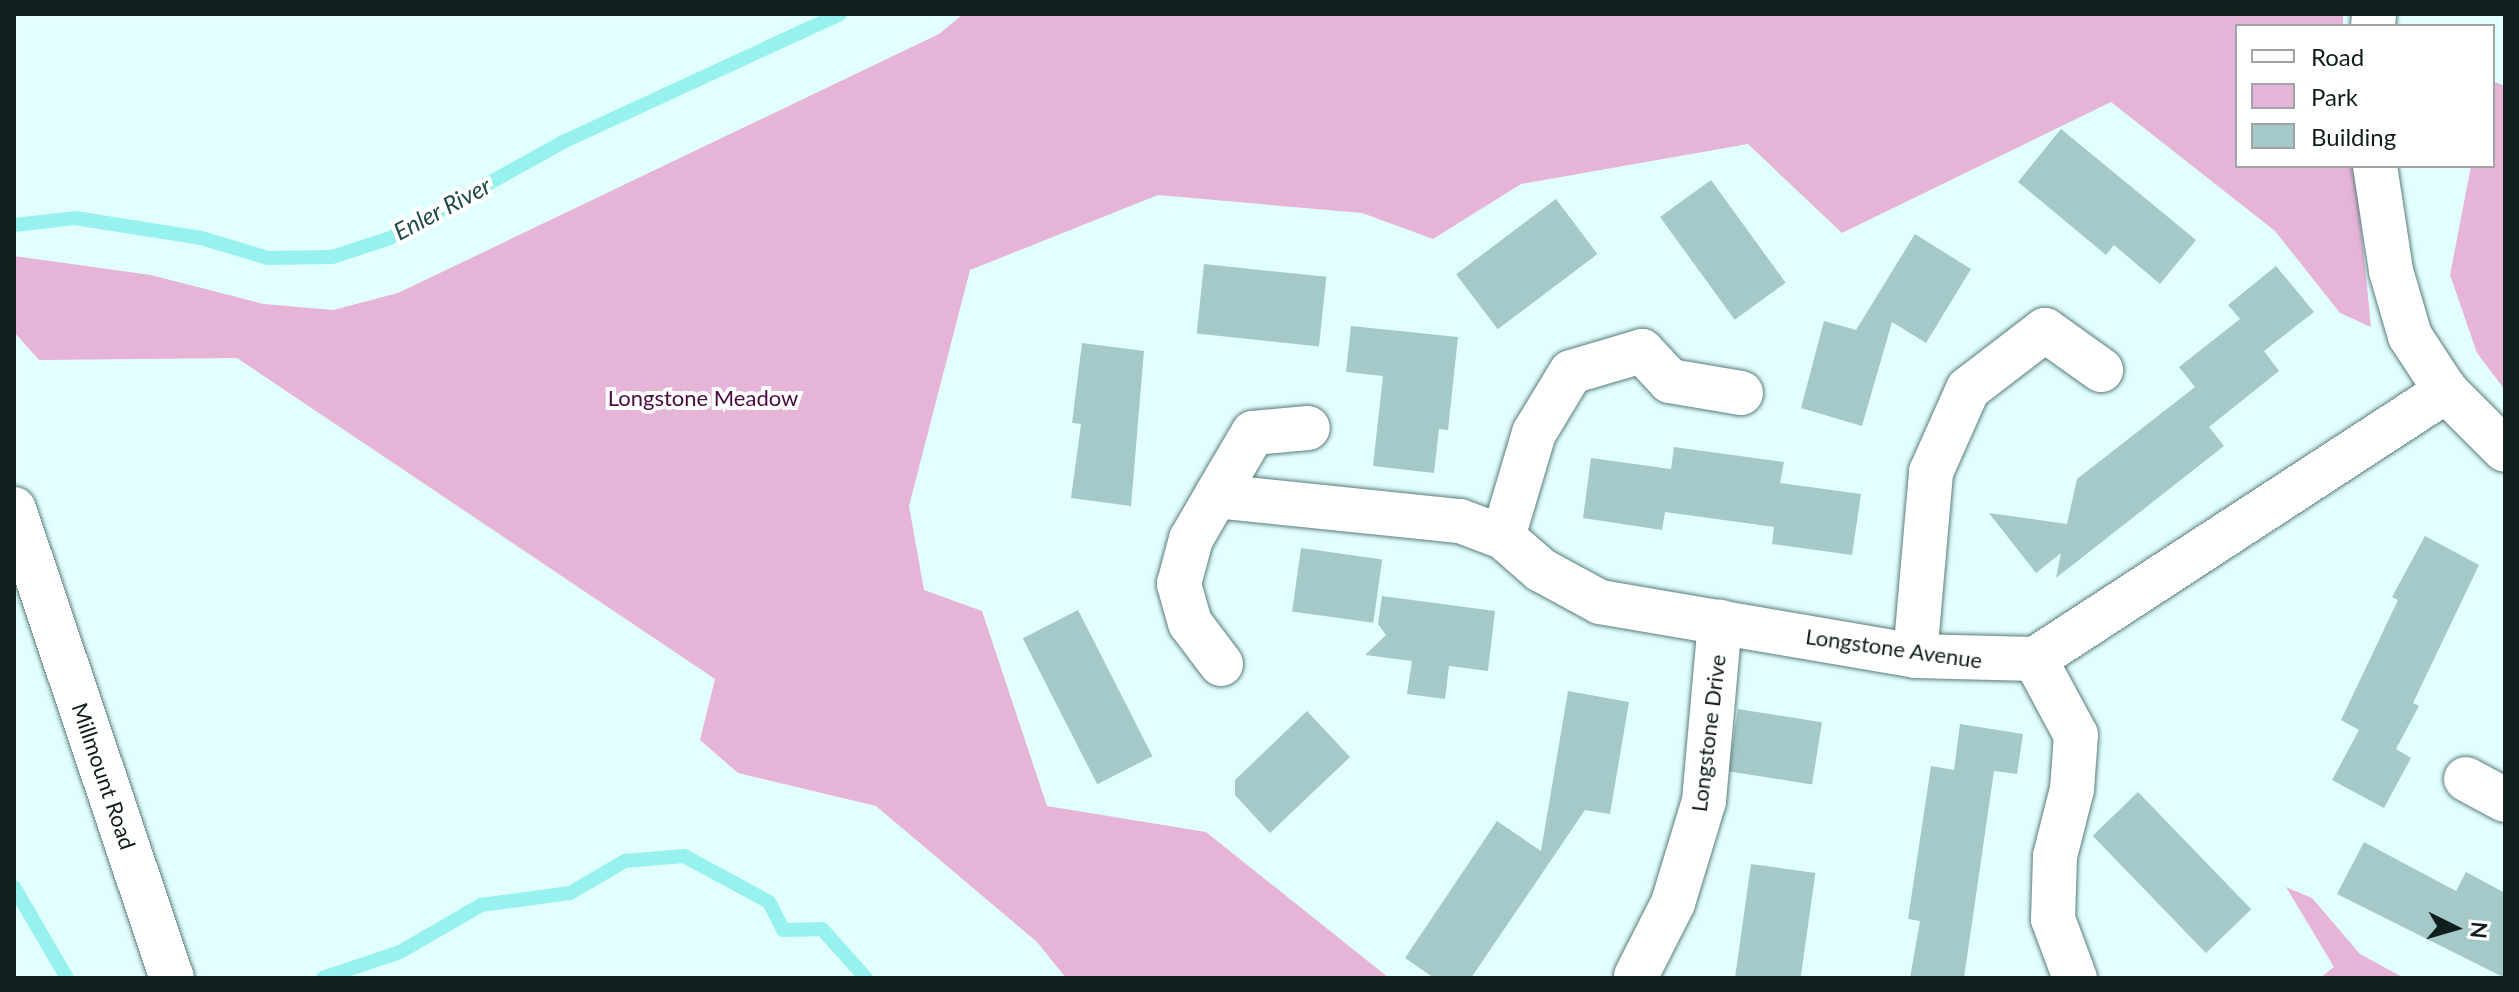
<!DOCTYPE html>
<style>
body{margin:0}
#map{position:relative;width:2519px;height:992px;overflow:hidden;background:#e1fffe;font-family:Lato,sans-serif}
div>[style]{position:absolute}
.green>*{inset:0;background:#e6b4d7}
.stream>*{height:14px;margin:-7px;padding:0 7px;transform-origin:7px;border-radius:7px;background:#97f1ef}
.building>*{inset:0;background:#a5c9c8;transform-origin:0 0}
.roads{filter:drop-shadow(0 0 2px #5c7d7c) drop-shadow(0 0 2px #5c7d7c)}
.minor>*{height:44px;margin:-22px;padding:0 22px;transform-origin:22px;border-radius:22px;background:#fff}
span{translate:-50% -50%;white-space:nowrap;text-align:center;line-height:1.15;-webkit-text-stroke:8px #fff;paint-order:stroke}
.park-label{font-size:22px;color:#4d0840}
.street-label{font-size:22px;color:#101e1e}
.water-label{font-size:24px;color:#214b4a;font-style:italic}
.frame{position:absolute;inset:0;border:16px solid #101e1e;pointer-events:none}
.legend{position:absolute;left:2235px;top:24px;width:260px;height:144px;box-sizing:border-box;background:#fff;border:2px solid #9fa5a5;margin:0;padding:10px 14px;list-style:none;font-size:24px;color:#101e1e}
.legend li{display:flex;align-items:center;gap:16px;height:40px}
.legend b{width:40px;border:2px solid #9fa5a5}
.north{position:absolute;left:2415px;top:888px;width:80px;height:80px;-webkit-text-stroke:6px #fff;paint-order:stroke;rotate:95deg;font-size:22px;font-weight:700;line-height:32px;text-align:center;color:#101e1e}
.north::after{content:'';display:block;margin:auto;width:28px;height:36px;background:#101e1e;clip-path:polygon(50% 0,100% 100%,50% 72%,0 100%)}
</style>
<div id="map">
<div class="green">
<div style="clip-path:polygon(963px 14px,2343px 14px,2343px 26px,2237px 26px,2237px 166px,2355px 166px,2371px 327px,2340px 313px,2275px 231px,2111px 102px,1842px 233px,1748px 144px,1521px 184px,1433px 239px,1362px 213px,1158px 195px,970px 270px,909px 506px,924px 590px,982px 611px,1047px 806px,1206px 832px,1389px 978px,1066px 978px,1037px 942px,876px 806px,738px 773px,700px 740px,715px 679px,237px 358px,39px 360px,14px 332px,14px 256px,151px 275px,264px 304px,333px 310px,398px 293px,939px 34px)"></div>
<div style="clip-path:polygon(2493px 81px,2505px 86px,2505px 390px,2477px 353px,2450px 275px,2471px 166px,2493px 166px)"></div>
<div style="clip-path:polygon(2286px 887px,2312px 898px,2360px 954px,2404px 978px,2320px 978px,2334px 967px)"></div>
</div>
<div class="stream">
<div style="left:14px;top:225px;width:61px;rotate:-6.5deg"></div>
<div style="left:75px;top:218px;width:128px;rotate:9deg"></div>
<div style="left:201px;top:238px;width:70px;rotate:16.6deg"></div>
<div style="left:268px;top:258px;width:64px;rotate:-0.9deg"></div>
<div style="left:332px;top:257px;width:61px;rotate:-18.1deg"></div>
<div style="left:390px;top:238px;width:198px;rotate:-29deg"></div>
<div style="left:563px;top:142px;width:305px;rotate:-24.8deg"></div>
<div style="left:14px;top:887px;width:105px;rotate:59.8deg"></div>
<div style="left:323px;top:978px;width:81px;rotate:-18.7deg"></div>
<div style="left:400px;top:952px;width:94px;rotate:-30.1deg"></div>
<div style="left:481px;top:905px;width:90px;rotate:-7.7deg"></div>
<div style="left:570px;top:893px;width:64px;rotate:-30.2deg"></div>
<div style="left:625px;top:861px;width:59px;rotate:-4.8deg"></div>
<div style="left:684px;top:856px;width:97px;rotate:28.4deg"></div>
<div style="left:769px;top:902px;width:31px;rotate:63deg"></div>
<div style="left:783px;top:930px;width:39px;rotate:-1deg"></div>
<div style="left:822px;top:929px;width:66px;rotate:48.1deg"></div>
</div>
<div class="building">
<div style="clip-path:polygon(2061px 129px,2196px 240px,2160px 284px,2114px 245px,2106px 255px,2018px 182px)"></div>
<div style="left:1711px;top:180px;width:127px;height:63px;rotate:54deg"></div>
<div style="left:1556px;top:199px;width:69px;height:125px;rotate:53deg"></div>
<div style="clip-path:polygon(1915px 234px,1971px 269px,1926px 343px,1892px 322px,1862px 426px,1801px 408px,1824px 321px,1856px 330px)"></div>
<div style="left:1204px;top:264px;width:123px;height:70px;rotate:6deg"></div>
<div style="clip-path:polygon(2276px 266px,2314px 312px,2264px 351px,2279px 371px,2209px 427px,2224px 446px,2056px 578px,2061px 553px,2036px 573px,1989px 513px,2067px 524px,2077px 479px,2195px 387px,2179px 367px,2240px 319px,2228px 305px)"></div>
<div style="clip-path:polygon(1351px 326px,1458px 337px,1448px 430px,1439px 429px,1434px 473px,1373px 466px,1383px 376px,1346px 372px)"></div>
<div style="clip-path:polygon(1082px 343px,1144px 351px,1131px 506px,1071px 498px,1081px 424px,1072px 423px)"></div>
<div style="clip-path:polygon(1674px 447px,1784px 462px,1780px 483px,1861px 494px,1852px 555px,1772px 544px,1774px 527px,1702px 517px,1665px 512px,1662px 530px,1583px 518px,1591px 458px,1671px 469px)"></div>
<div style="clip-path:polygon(2425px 536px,2479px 565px,2413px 703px,2419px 706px,2396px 749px,2411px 758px,2384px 808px,2332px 780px,2359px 730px,2341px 720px,2398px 600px,2392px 597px)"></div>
<div style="left:1301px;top:548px;width:82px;height:64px;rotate:8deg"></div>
<div style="clip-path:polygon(1382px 596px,1495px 611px,1488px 671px,1449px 666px,1445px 699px,1407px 694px,1412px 661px,1365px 655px,1386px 635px,1378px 624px)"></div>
<div style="left:1078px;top:610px;width:164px;height:62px;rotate:63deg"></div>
<div style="clip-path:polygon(1568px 691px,1629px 702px,1610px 814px,1585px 810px,1471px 978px,1434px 978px,1405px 958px,1497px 821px,1541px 851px)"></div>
<div style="left:1738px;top:709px;width:85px;height:63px;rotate:9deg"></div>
<div style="clip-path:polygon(1307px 711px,1350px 757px,1270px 833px,1235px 795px,1235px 780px)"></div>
<div style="clip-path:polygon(1960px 724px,2023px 734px,2017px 774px,1994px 771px,1964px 978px,1910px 978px,1920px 921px,1908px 919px,1931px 766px,1954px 770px)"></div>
<div style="left:2138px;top:792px;width:163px;height:63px;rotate:46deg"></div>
<div style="clip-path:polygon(2364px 842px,2456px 891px,2466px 872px,2505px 893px,2505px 978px,2337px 894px)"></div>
<div style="left:1751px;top:864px;width:65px;height:115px;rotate:8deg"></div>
</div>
<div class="roads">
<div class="minor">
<div style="left:2373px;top:26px;width:12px;rotate:-85deg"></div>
<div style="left:2375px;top:166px;width:106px;rotate:81.3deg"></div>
<div style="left:2391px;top:271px;width:68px;rotate:73.7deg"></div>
<div style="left:2410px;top:336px;width:66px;rotate:56.8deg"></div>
<div style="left:2446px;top:391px;width:83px;rotate:45deg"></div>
<div style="left:1216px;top:496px;width:73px;rotate:-59.6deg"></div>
<div style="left:1253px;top:433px;width:55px;rotate:-5.2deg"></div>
<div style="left:14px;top:509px;width:495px;rotate:71.4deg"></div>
<div style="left:1503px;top:537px;width:109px;rotate:-73.4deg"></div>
<div style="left:1534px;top:433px;width:71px;rotate:-58.8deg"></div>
<div style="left:1571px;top:372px;width:74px;rotate:-16.5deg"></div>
<div style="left:1642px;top:351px;width:41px;rotate:47deg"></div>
<div style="left:1670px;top:381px;width:72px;rotate:9.6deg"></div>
<div style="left:1915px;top:656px;width:185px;rotate:-85deg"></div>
<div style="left:1931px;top:472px;width:91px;rotate:-66deg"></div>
<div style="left:1968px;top:389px;width:97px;rotate:-37.5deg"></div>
<div style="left:2045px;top:330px;width:69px;rotate:35.5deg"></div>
<div style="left:2035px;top:659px;width:86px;rotate:61.7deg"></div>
<div style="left:2076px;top:735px;width:54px;rotate:94.2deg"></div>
<div style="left:2072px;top:789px;width:69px;rotate:104.2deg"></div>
<div style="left:2055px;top:856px;width:63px;rotate:91.8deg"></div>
<div style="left:2053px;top:919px;width:63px;rotate:69.6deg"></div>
<div style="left:1221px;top:664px;width:51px;rotate:-127.1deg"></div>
<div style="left:1190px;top:623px;width:41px;rotate:-105.8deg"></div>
<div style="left:1179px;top:584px;width:47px;rotate:-75.1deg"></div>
<div style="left:1191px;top:539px;width:50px;rotate:-59.8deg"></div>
<div style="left:1216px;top:496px;width:245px;rotate:5.9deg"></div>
<div style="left:1460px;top:521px;width:46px;rotate:20.4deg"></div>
<div style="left:1503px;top:537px;width:50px;rotate:41deg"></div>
<div style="left:1541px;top:570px;width:67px;rotate:28.5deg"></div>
<div style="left:1600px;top:602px;width:320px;rotate:9.7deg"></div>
<div style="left:1915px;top:656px;width:120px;rotate:1.4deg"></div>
<div style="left:2035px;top:659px;width:491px;rotate:-33.1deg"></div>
<div style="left:2466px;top:779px;width:44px;rotate:28.3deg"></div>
<div style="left:1636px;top:976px;width:82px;rotate:-63.1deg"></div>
<div style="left:1673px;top:903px;width:107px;rotate:-73.1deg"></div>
<div style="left:1704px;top:801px;width:180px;rotate:-84.9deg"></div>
</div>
</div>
<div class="park-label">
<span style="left:703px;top:398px">Longstone Meadow</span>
</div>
<div class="street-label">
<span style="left:1894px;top:648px;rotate:8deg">Longstone Avenue</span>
<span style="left:1708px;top:733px;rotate:-83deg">Longstone Drive</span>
<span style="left:104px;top:776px;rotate:71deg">Millmount Road</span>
</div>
<div class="water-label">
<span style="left:442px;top:208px;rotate:-28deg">Enler River</span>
</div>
<div class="frame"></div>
<ul class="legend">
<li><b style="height:10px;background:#fff"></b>Road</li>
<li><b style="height:22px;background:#e6b4d7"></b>Park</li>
<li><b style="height:22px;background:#a5c9c8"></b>Building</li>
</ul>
<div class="north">N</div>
</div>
